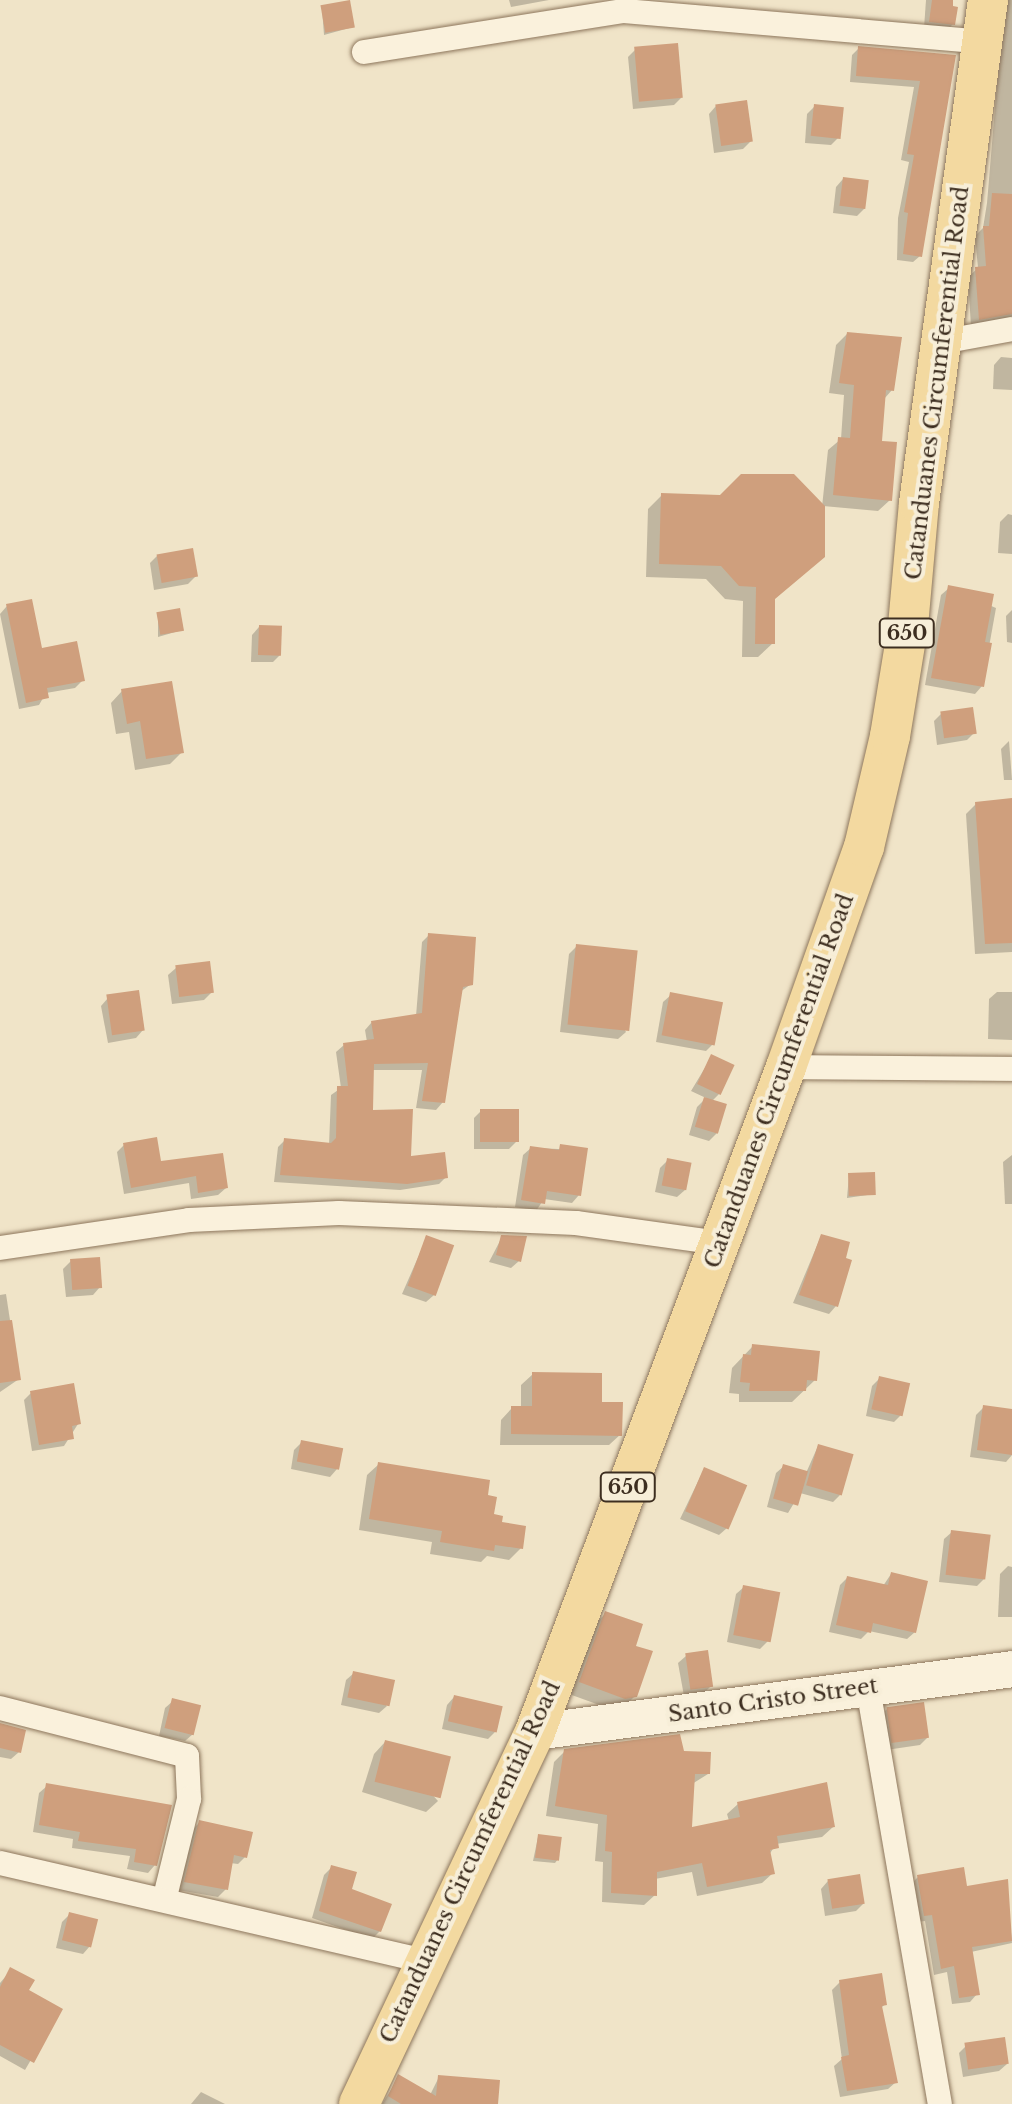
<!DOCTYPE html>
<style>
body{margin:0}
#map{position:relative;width:1012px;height:2104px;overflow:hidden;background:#f0e4c8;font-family:"Libre Baskerville",serif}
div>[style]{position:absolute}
.shadow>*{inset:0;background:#0003}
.building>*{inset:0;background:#cf9f7d;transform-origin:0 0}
.roads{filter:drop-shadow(0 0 2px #8d765c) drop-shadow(0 0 2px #8d765c)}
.street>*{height:24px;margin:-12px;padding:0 12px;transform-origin:12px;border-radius:12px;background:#faf1dc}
.secondary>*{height:36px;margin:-18px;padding:0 18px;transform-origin:18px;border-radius:18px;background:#faf1dc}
.primary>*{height:40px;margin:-20px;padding:0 20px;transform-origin:20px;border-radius:20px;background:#f3d9a0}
span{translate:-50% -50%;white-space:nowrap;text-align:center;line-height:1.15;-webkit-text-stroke:8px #f7eed8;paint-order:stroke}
.shield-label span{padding:2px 6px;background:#f7eed8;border:2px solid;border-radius:6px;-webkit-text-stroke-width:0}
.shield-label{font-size:20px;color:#3d2e20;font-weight:700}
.street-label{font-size:22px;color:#3d2e20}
</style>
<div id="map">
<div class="shadow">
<div style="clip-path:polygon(509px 0,549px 0,511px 7px)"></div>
<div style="clip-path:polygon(926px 0,951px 0,953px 24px,947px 30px,924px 28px)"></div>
<div style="clip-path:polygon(1004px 0,1012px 0,1012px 324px,971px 327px,968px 277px,978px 268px,975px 236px,983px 228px,987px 203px)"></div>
<div style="clip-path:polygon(322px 9px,353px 27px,324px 35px)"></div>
<div style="clip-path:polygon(859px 48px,954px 57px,920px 256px,913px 262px,897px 260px,898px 218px,909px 162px,901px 160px,914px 87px,850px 82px,852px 55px)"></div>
<div style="clip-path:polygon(635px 50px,681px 98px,674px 105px,633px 109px,628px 57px)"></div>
<div style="clip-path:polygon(716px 106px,751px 141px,743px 149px,714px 153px,709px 114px)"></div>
<div style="clip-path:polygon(815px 106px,839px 137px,831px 145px,805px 143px,807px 114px)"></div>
<div style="clip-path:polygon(843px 179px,865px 208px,857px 216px,833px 213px,836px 187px)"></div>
<div style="clip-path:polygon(847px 334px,900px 339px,892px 390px,884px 399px,880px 443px,894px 444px,890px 500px,878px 511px,823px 506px,823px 556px,773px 600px,773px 643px,758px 657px,742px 657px,743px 601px,725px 599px,706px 579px,646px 577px,648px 509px,662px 495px,721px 497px,742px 476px,793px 476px,822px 507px,828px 450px,841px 439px,844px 395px,829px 393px,836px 345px)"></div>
<div style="clip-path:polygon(1001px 357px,1012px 358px,1012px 390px,993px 389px,994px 365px)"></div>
<div style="clip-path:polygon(1008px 514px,1012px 515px,1012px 554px,998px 553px,1000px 522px)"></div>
<div style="clip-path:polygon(157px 556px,196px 576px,188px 584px,154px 590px,150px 563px)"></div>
<div style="clip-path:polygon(949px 588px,996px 608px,982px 686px,975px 694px,925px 685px,941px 595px)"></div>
<div style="clip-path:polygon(7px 606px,40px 651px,83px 680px,75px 688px,46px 693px,39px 705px,19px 709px,0 614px)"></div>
<div style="clip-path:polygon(1012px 610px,1012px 643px,1007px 642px,1006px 616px)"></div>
<div style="clip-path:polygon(158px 614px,182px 630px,158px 637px)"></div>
<div style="clip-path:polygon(259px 627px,280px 655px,273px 662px,251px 662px,252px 635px)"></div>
<div style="clip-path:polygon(122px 691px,182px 752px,170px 764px,135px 770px,129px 732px,116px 734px,111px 703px)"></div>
<div style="clip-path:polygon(941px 714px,974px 733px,967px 740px,937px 745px,934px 721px)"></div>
<div style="clip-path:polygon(1009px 741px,1012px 780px,1004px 780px,1001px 749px)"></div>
<div style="clip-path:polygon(1012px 800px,1012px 952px,975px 954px,966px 814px,976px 804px)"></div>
<div style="clip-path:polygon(429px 935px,471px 984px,460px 992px,443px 1102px,436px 1110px,416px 1108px,422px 1070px,372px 1070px,371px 1112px,409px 1159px,446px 1177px,439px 1184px,400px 1190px,274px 1182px,278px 1147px,285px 1140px,329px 1145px,331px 1095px,341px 1088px,336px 1052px,344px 1045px,367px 1042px,365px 1030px,372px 1022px,416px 1016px,422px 942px)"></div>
<div style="clip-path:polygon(577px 946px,626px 1032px,618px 1039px,560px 1032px,569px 954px)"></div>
<div style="clip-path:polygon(176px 968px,212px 992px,204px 1000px,172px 1004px,168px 975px)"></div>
<div style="clip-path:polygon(997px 992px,1012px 992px,1012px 1040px,988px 1039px,989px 999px)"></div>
<div style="clip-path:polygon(671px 995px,713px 1044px,706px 1051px,656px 1042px,663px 1002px)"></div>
<div style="clip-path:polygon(108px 998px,143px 1030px,136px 1038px,108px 1043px,101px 1006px)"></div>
<div style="clip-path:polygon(712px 1056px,719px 1094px,712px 1101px,717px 1133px,709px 1141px,689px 1135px,697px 1107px,706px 1098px,691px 1091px)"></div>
<div style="clip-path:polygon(481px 1111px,517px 1141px,509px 1149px,474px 1149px,474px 1118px)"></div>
<div style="clip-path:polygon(124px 1145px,159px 1163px,221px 1156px,226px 1188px,218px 1195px,191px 1199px,189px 1183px,124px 1194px,117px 1152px)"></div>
<div style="clip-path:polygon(531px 1148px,586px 1150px,579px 1195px,572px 1203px,544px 1199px,536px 1211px,515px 1207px,523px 1155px)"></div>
<div style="clip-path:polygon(1012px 1155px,1012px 1204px,1005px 1204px,1003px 1162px)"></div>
<div style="clip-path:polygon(668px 1160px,685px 1190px,677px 1197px,655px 1192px,660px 1168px)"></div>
<div style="clip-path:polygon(849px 1175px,874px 1194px,847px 1198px)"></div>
<div style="clip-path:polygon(821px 1236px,836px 1306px,829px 1314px,793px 1303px)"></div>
<div style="clip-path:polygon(427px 1237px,434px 1295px,426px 1302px,402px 1294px)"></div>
<div style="clip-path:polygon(502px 1237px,519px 1261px,511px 1268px,489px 1262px)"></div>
<div style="clip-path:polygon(71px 1261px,100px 1287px,93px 1295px,66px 1297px,63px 1269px)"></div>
<div style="clip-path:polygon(6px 1294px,19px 1379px,0 1392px,0 1295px)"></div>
<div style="clip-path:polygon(753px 1346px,815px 1380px,792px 1402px,739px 1402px,739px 1394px,729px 1393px,732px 1368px)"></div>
<div style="clip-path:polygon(533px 1374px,600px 1404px,621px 1434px,609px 1445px,500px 1445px,501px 1420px,512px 1408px,521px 1408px,521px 1385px)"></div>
<div style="clip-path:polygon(879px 1379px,901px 1415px,894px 1422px,866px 1416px,872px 1386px)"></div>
<div style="clip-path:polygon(31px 1393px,78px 1424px,64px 1446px,32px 1451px,24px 1400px)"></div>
<div style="clip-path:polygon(984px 1407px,1012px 1411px,1012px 1455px,1006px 1462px,970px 1457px,976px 1415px)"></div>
<div style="clip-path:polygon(302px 1442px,337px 1469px,330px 1477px,291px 1469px,294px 1450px)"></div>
<div style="clip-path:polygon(818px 1446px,840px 1495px,833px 1502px,800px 1493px,788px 1513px,767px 1507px,776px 1473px,784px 1466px,806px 1473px)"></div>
<div style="clip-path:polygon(379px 1464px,492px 1516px,521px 1548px,509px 1560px,487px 1556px,481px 1562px,430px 1554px,432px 1542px,359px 1530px,367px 1475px)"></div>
<div style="clip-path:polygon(704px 1469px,727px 1528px,719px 1535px,680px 1519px)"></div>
<div style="clip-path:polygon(952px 1532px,984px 1579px,977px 1586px,939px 1582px,944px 1539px)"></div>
<div style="clip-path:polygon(1008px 1566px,1012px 1567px,1012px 1617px,998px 1617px,1000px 1574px)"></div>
<div style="clip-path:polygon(891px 1574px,915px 1632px,907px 1639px,869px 1631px,861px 1639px,829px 1632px,840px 1585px,847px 1578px,883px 1586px)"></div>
<div style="clip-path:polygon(744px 1587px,768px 1641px,760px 1649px,727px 1642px,736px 1594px)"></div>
<div style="clip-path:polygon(606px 1613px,633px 1647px,635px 1696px,623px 1708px,613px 1710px,569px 1694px,594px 1625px)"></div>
<div style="clip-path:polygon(686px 1656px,711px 1686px,703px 1694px,684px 1696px,678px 1663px)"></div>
<div style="clip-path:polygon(354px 1673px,387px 1706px,379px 1713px,341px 1705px,346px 1680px)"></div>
<div style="clip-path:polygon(454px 1697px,496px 1731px,488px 1739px,442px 1729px,447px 1705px)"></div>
<div style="clip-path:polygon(173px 1701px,193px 1734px,185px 1741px,159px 1736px,165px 1708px)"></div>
<div style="clip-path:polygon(887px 1709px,927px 1738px,920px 1745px,886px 1750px,880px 1716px)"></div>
<div style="clip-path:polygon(0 1725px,19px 1752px,11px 1759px,0 1757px)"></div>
<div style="clip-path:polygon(385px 1742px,438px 1801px,426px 1812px,362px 1792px,374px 1754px)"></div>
<div style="clip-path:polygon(565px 1751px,682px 1753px,708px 1774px,692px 1784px,690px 1830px,729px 1821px,727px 1814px,738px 1804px,833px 1827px,822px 1837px,776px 1844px,769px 1855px,773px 1873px,762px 1883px,697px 1896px,692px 1872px,655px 1879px,655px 1895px,644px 1905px,602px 1902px,603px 1862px,595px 1861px,598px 1824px,546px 1816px,554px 1762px)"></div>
<div style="clip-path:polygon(47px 1786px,170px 1807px,155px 1865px,148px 1873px,127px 1869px,130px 1856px,72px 1848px,73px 1839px,33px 1832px,39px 1793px)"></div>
<div style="clip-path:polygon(200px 1822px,245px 1857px,238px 1864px,230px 1863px,226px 1889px,218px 1897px,178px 1890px,192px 1830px)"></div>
<div style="clip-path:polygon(538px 1837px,558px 1859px,555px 1863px,533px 1861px)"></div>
<div style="clip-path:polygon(332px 1867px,380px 1931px,372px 1939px,312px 1918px,324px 1875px)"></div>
<div style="clip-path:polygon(918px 1877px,966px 1888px,1006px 1881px,1012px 1943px,971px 1952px,977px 1994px,970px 2002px,952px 2004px,947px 1972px,934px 1975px,925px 1921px,917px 1922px,911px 1884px)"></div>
<div style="clip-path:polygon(828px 1881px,863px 1904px,856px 1911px,825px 1916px,821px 1889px)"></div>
<div style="clip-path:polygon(70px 1914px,90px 1946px,83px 1954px,56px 1948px,62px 1922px)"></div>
<div style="clip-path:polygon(11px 1970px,27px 1991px,60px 2010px,25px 2070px,0 2056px,0 1983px)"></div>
<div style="clip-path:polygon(840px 1982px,885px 2004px,880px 2009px,896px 2082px,888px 2089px,840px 2097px,834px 2066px,842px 2059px,832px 1990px)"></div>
<div style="clip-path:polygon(966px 2046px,1007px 2064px,999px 2071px,963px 2077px,959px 2053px)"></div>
<div style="clip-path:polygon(399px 2077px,430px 2095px,439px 2077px,496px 2104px,382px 2104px)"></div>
<div style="clip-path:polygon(201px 2092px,225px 2104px,191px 2104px)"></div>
</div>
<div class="building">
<div style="left:350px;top:0;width:28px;height:30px;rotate:80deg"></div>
<div style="clip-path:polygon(932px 0,953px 0,953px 6px,958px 7px,955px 25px,929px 22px)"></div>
<div style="left:678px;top:43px;width:55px;height:44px;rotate:85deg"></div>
<div style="clip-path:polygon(858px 46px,956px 55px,922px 257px,903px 254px,908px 213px,904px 212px,914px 155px,907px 154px,920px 81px,856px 76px)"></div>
<div style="left:747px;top:100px;width:42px;height:32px;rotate:82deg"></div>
<div style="left:814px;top:104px;width:30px;height:32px;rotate:6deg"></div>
<div style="left:843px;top:177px;width:26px;height:29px;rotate:7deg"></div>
<div style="clip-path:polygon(992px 193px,1012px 194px,1012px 314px,979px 320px,975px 267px,986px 266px,983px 226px,989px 226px)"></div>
<div style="clip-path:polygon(847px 332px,902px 337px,894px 391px,886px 390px,882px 441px,897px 442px,892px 501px,833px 495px,838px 437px,850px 438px,854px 385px,839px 383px)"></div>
<div style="clip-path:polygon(741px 474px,794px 474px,825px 506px,825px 557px,775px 599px,775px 644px,755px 644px,756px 587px,739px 586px,721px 566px,659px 564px,661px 493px,720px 495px)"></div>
<div style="left:193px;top:548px;width:29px;height:37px;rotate:80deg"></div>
<div style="clip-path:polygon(948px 585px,994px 594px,985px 642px,992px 643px,984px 687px,931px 678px)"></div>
<div style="clip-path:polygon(32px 599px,42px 648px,77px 641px,85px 681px,47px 688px,49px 698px,26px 703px,6px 604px)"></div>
<div style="left:180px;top:608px;width:23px;height:24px;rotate:80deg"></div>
<div style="left:259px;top:625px;width:23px;height:30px;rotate:2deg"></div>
<div style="clip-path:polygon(172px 681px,184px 753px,146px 759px,140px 721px,127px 724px,121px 689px)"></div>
<div style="left:973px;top:707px;width:27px;height:33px;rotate:82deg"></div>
<div style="clip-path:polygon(1012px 798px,1012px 943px,985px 944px,975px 802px)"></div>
<div style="clip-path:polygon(428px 933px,476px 937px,473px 985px,463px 987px,445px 1103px,422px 1101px,428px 1063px,374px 1064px,373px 1110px,413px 1109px,411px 1156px,445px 1152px,448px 1178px,407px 1184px,280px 1175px,284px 1138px,331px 1143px,336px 1138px,337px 1086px,348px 1086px,343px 1043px,374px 1039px,371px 1021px,422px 1013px)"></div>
<div style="left:576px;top:944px;width:62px;height:81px;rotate:6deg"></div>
<div style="left:210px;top:961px;width:32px;height:35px;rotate:83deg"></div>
<div style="left:139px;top:990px;width:41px;height:33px;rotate:82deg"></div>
<div style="left:670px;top:992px;width:54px;height:44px;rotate:11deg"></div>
<div style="left:711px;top:1054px;width:26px;height:33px;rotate:25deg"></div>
<div style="left:704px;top:1097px;width:24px;height:31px;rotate:17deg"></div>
<div style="left:480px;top:1109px;width:39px;height:33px"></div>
<div style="clip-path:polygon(157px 1137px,161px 1161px,223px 1153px,228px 1188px,198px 1193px,196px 1176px,131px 1188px,123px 1143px)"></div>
<div style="clip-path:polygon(560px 1144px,588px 1148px,581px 1196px,547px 1191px,545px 1204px,521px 1200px,530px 1146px,559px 1150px)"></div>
<div style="left:667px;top:1158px;width:25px;height:28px;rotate:11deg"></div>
<div style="left:875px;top:1172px;width:23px;height:27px;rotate:88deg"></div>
<div style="clip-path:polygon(821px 1234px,850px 1242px,846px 1258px,852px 1260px,838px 1307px,799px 1295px)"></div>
<div style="left:426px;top:1235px;width:30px;height:54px;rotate:20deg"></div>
<div style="clip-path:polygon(501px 1235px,527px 1236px,521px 1262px,496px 1255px)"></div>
<div style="left:100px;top:1257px;width:31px;height:30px;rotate:86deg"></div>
<div style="clip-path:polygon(12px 1320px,21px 1380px,0 1383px,0 1321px)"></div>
<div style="clip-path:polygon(752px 1344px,820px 1351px,817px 1381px,807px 1380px,806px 1391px,749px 1391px,750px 1383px,740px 1382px,743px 1354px,751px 1355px)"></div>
<div style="clip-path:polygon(532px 1372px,602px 1373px,602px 1402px,623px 1402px,622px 1436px,511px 1434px,511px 1406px,532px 1406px)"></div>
<div style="left:879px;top:1376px;width:32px;height:34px;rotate:13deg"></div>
<div style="clip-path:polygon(74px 1383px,81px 1424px,72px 1426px,74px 1439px,39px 1445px,30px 1391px)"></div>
<div style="clip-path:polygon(983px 1405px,1012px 1409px,1012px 1455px,977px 1450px)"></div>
<div style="left:301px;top:1440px;width:43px;height:22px;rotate:11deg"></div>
<div style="left:818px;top:1444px;width:37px;height:43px;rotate:16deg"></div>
<div style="clip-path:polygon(378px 1462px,490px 1480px,488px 1495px,497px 1497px,494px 1514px,503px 1516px,502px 1522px,526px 1526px,523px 1549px,495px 1545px,494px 1551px,440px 1542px,442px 1531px,369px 1519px)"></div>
<div style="left:783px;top:1464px;width:26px;height:36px;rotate:16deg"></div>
<div style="left:704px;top:1467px;width:47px;height:48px;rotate:23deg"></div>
<div style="left:951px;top:1530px;width:40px;height:45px;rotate:7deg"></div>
<div style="clip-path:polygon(891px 1572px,928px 1581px,916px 1633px,873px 1623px,871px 1633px,836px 1625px,847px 1576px,888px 1585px)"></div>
<div style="left:743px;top:1585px;width:38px;height:51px;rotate:11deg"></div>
<div style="clip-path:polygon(605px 1611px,643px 1624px,636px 1646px,653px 1651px,637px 1697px,625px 1699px,579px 1682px)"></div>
<div style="left:708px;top:1650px;width:37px;height:23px;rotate:82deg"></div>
<div style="left:353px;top:1671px;width:43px;height:27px;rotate:12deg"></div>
<div style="left:454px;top:1695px;width:50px;height:27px;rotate:13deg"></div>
<div style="left:172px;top:1698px;width:30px;height:31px;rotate:14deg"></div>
<div style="left:924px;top:1702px;width:36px;height:38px;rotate:82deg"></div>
<div style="clip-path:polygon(0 1723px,26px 1730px,21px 1753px,0 1748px)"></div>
<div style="clip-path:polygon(680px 1734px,684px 1751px,711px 1752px,710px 1774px,695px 1774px,692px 1827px,740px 1817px,737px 1802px,827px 1782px,835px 1827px,777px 1836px,779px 1848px,770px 1850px,775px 1874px,707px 1887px,702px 1863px,657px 1872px,657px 1896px,611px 1893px,612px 1852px,605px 1851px,607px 1815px,555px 1806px,564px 1749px)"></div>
<div style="left:385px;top:1740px;width:68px;height:43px;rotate:14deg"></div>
<div style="clip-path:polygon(46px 1783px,172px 1805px,157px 1866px,134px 1862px,136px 1849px,78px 1841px,80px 1832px,39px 1825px)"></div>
<div style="clip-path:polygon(199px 1820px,253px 1832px,247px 1858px,234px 1855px,228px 1890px,184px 1882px)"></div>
<div style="left:538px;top:1834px;width:24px;height:24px;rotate:7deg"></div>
<div style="clip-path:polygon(331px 1865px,357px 1872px,352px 1889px,392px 1904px,381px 1932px,319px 1911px)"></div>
<div style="clip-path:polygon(964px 1867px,967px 1886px,1008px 1879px,1012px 1941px,972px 1947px,980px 1995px,959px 1998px,954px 1966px,941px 1969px,932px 1915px,924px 1916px,917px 1875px)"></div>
<div style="left:860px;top:1874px;width:30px;height:33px;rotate:81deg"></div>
<div style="left:69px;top:1912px;width:30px;height:29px;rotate:14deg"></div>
<div style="clip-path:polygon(10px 1967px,35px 1980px,29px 1990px,63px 2009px,34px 2063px,0 2045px,0 1987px)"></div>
<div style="clip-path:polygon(882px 1973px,887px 2005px,882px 2006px,898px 2083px,847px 2091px,841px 2057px,849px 2055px,839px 1980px)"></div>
<div style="left:1005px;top:2037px;width:27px;height:41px;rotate:82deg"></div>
<div style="clip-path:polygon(398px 2074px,436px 2096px,438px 2075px,500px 2080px,498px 2104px,401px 2104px,388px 2096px)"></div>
</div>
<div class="roads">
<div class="street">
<div style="left:364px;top:52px;width:263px;rotate:-9deg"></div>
<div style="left:624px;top:11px;width:359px;rotate:4.9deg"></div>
<div style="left:941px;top:342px;width:72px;rotate:-10.4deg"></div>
<div style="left:786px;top:1067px;width:226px;rotate:0.5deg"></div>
<div style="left:0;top:1248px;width:191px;rotate:-8.4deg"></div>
<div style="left:189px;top:1220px;width:150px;rotate:-2.7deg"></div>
<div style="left:339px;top:1213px;width:237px;rotate:2.4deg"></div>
<div style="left:576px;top:1223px;width:146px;rotate:7.9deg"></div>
<div style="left:868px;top:1688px;width:422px;rotate:80.2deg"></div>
<div style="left:0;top:1708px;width:193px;rotate:14.4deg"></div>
<div style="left:187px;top:1756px;width:43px;rotate:87.3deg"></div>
<div style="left:189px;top:1799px;width:101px;rotate:103.8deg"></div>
<div style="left:0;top:1863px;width:437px;rotate:13deg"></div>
</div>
<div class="secondary">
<div style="left:535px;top:1732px;width:481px;rotate:-7.5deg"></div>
</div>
<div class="primary">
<div style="left:359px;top:2104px;width:412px;rotate:-64.7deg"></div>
<div style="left:535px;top:1732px;width:711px;rotate:-69.32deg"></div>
<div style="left:786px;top:1067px;width:233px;rotate:-70.5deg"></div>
<div style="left:864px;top:847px;width:114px;rotate:-76.8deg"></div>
<div style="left:890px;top:736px;width:111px;rotate:-80.7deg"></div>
<div style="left:908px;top:626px;width:123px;rotate:-84.9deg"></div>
<div style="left:919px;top:503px;width:508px;rotate:-82.19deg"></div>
</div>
</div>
<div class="shield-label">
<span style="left:907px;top:633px">650</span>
<span style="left:628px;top:1487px">650</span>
</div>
<div class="street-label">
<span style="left:937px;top:383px;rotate:-83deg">Catanduanes Circumferential Road</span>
<span style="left:779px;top:1081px;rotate:-70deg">Catanduanes Circumferential Road</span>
<span style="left:773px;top:1700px;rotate:-8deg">Santo Cristo Street</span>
<span style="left:470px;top:1862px;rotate:-65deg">Catanduanes Circumferential Road</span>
</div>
</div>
